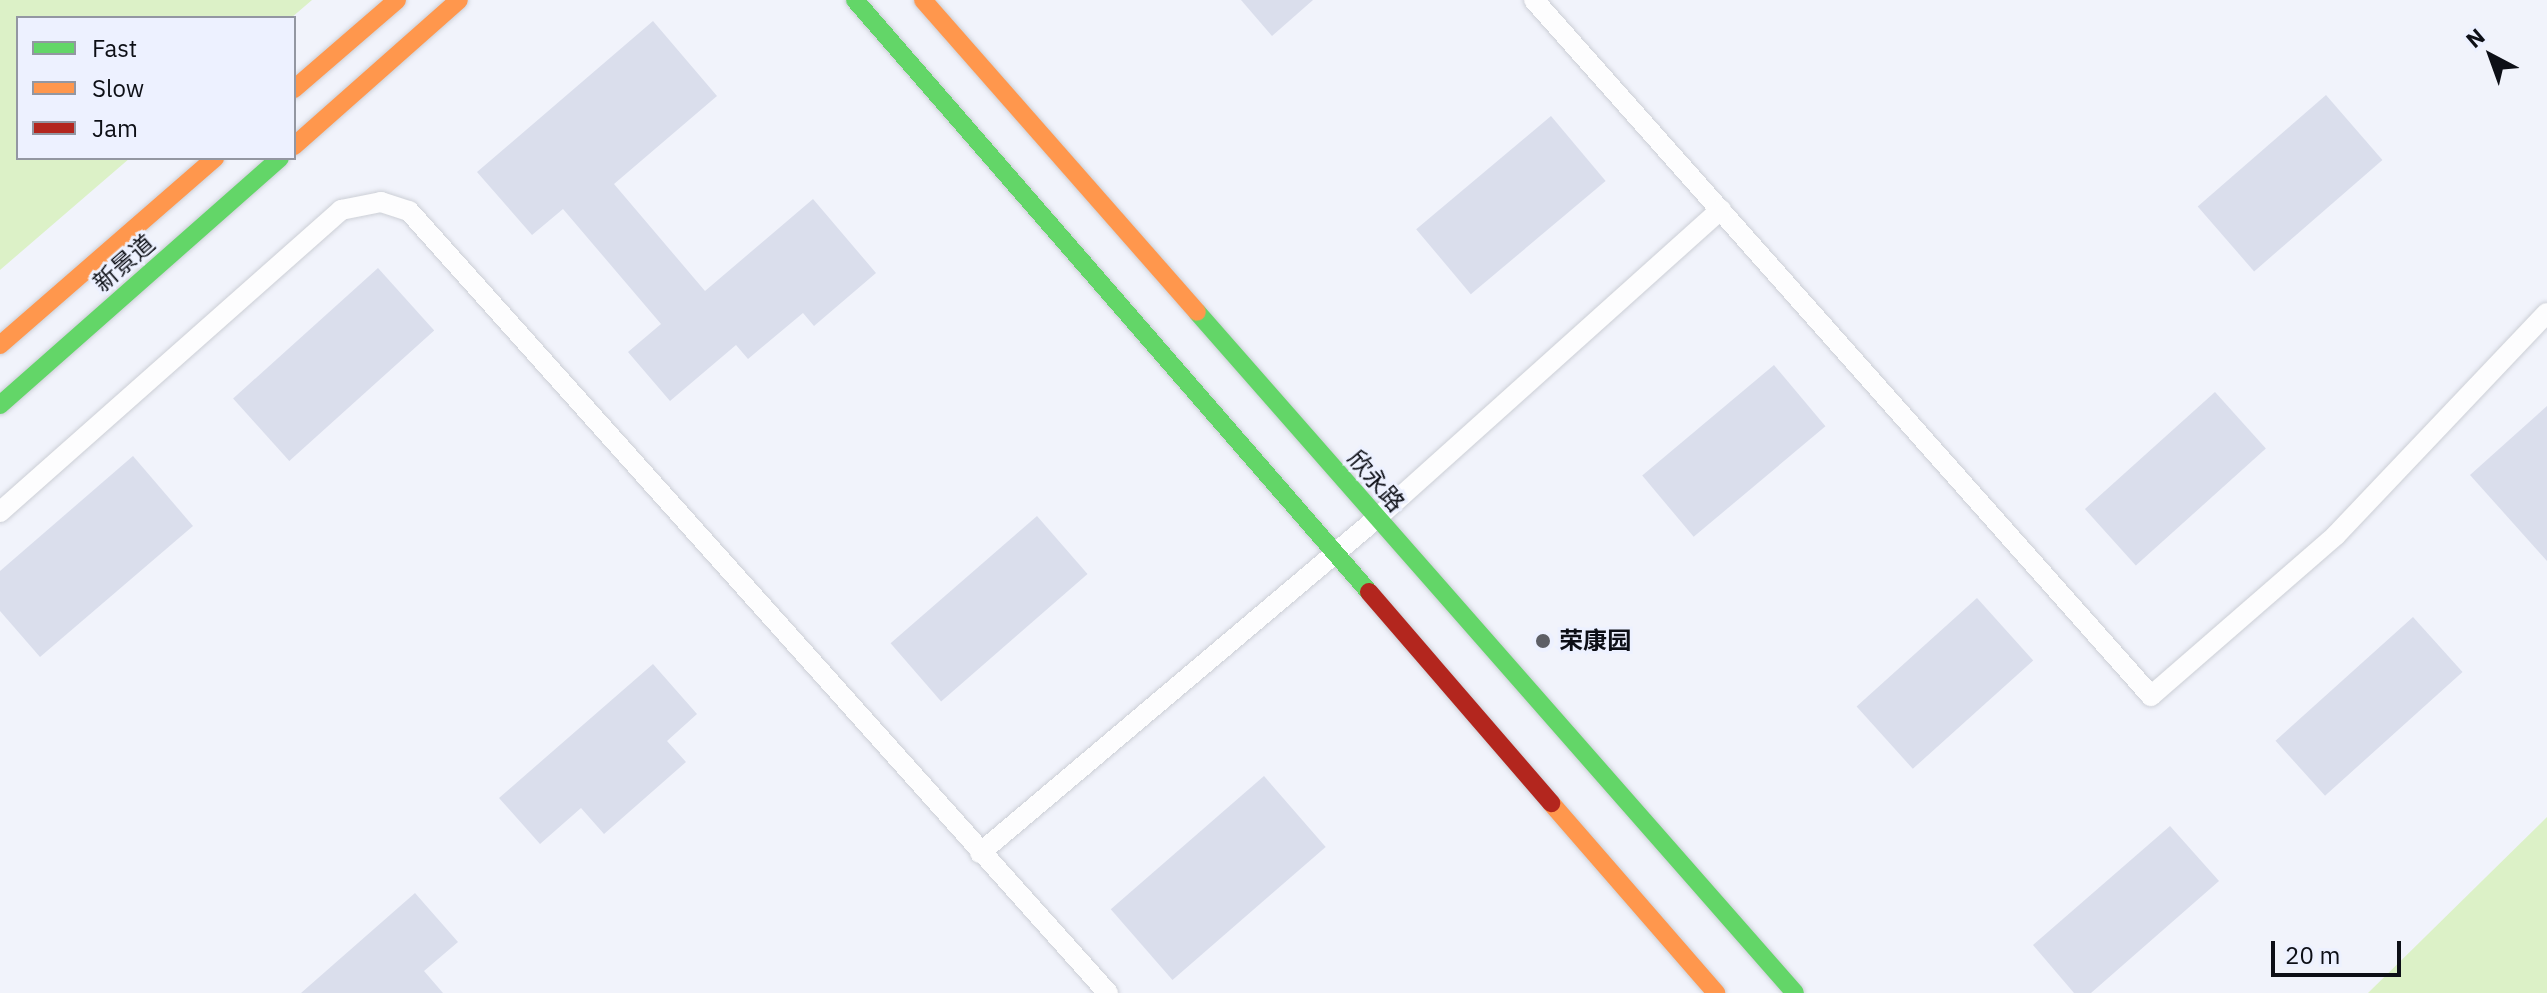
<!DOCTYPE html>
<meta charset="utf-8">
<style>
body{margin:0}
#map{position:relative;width:2547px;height:993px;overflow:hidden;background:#f1f3fb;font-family:"IBM Plex Sans","Noto Sans SC",sans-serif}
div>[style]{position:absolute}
.green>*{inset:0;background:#dcf1c7}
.building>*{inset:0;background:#dadeec;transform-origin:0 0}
.roads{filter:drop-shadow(0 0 2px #cccfd6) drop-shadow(0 0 2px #cccfd6)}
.lane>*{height:20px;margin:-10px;padding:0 10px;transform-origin:10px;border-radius:10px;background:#fdfdfe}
.fast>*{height:18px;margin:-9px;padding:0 9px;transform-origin:9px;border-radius:9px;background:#63d668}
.slow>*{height:18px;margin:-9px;padding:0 9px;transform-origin:9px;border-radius:9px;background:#ff974d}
.jam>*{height:18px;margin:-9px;padding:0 9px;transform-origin:9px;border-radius:9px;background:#b3261e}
.dots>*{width:22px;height:22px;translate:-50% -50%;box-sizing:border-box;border:4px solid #edf1ff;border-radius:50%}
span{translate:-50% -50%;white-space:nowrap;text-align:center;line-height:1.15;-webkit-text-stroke:6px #edf1ff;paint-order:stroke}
.street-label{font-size:24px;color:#0d0f16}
.poi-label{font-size:24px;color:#0d0f16;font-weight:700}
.left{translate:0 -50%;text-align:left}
.legend{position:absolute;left:16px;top:16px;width:280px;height:144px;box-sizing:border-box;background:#edf1ff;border:2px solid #9397a2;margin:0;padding:10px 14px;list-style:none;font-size:24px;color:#0d0f16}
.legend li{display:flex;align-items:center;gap:16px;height:40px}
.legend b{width:40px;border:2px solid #9397a2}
.north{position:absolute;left:2451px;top:16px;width:80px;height:80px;-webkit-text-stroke:6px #edf1ff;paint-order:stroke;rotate:319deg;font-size:22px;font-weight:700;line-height:32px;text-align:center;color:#0d0f16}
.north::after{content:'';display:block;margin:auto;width:28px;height:36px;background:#0d0f16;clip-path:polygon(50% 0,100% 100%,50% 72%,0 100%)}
.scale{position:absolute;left:2271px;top:941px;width:130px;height:36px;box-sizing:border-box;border:4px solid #0d0f16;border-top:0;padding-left:10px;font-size:24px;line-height:28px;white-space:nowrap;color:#0d0f16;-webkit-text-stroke:6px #edf1ff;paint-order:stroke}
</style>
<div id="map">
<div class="green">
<div style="clip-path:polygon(0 0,312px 0,291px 18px,18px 18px,18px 158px,130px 158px,0 270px)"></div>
<div style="clip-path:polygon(2547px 817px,2547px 993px,2368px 993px)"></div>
</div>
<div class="building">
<div style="clip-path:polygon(1241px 0,1313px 0,1272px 36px)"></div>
<div style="clip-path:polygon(653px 21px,717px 96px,614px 184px,705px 291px,813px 199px,876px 273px,814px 326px,803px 313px,748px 359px,736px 345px,670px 401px,628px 352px,661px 324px,563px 209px,532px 235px,477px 172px)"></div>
<div style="left:2326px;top:95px;width:86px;height:170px;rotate:49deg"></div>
<div style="left:1551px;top:116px;width:85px;height:176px;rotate:50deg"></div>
<div style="left:378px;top:268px;width:84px;height:195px;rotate:48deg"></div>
<div style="left:1774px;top:365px;width:80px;height:172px;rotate:50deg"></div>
<div style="left:2215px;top:392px;width:76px;height:175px;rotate:48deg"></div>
<div style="clip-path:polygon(2547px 406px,2547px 561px,2470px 475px)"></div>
<div style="clip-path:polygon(133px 456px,193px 526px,40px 657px,0 611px,0 571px)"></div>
<div style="left:1037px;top:516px;width:77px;height:194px;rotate:49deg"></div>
<div style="left:1977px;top:598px;width:84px;height:162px;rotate:48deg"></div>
<div style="left:2413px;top:617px;width:74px;height:185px;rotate:48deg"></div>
<div style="clip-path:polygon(653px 664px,697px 714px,667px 741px,686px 762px,604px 834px,581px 808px,540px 844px,499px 798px)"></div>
<div style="left:1264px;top:776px;width:94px;height:203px;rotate:49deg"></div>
<div style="clip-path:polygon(2170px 826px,2219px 881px,2091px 993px,2074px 993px,2033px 945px)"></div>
<div style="clip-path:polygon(415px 893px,458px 942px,424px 971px,443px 993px,301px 993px)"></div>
</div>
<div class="roads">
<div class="lane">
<div style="left:1534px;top:0;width:930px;rotate:48.44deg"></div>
<div style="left:2151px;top:696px;width:245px;rotate:-41deg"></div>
<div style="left:2336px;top:535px;width:306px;rotate:-46.5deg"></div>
<div style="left:0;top:512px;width:456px;rotate:-41.5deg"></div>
<div style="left:341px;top:210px;width:41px;rotate:-11.3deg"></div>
<div style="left:381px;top:202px;width:29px;rotate:18deg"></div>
<div style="left:409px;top:211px;width:1049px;rotate:48.21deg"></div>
<div style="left:980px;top:853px;width:519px;rotate:-40.16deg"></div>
<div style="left:1377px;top:518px;width:462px;rotate:-41.9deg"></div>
</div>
<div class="fast">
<div style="left:855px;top:0;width:784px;rotate:49.03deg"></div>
<div style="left:1197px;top:312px;width:906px;rotate:48.71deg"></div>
<div style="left:0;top:405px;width:373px;rotate:-41.4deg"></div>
</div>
<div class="slow">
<div style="left:923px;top:0;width:415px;rotate:48.7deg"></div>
<div style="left:294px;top:89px;width:136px;rotate:-40.8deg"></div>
<div style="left:294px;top:146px;width:220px;rotate:-41.5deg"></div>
<div style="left:0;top:345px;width:285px;rotate:-41deg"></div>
<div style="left:1551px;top:803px;width:252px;rotate:49deg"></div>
</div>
<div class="jam">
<div style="left:1369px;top:592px;width:279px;rotate:49.2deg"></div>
</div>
</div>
<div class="dots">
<div style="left:1543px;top:641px;background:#5d5f66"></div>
</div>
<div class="street-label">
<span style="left:124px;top:263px;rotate:-41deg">新景道</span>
<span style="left:1376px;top:481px;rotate:49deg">欣永路</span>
</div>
<div class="poi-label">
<span class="left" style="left:1559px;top:641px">荣康园</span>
</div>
<ul class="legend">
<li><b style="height:10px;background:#63d668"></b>Fast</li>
<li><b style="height:10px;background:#ff974d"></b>Slow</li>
<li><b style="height:10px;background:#b3261e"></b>Jam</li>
</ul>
<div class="north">N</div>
<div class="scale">20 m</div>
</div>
